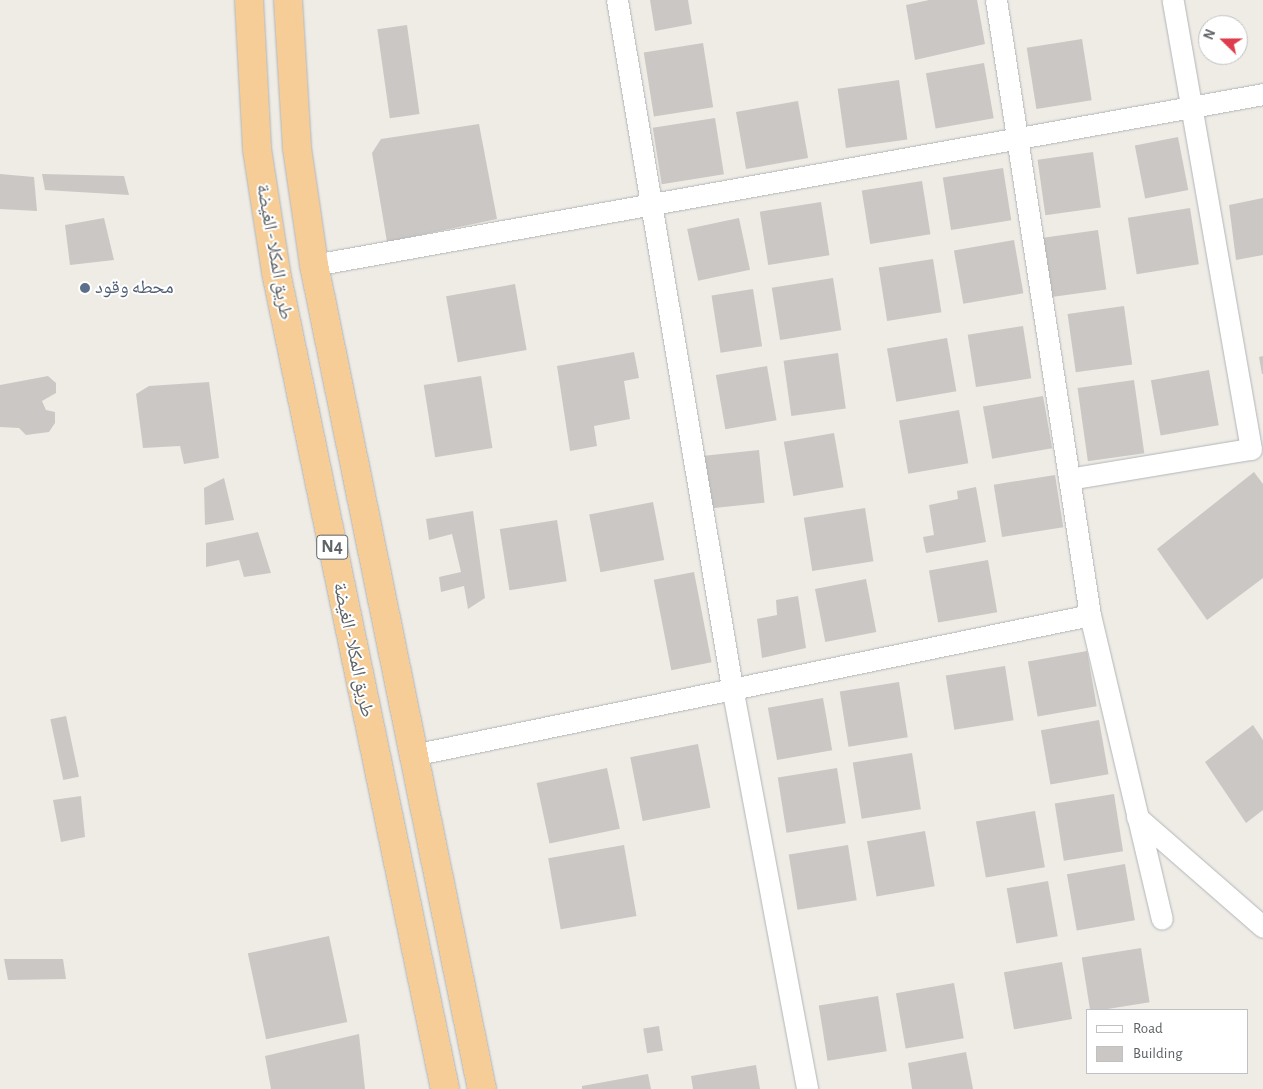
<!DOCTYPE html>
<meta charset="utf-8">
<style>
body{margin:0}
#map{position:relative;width:1263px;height:1089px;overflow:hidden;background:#efece6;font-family:"Alegreya Sans","Noto Naskh Arabic",sans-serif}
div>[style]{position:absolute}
.building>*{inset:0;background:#cbc7c4;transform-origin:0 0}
.roads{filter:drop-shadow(0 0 1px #b1b5b8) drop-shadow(0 0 1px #b1b5b8)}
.street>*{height:21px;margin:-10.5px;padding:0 10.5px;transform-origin:10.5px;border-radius:10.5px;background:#fff}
.highway>*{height:28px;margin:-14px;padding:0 14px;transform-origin:14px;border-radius:14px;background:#f6cd96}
.dots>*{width:14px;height:14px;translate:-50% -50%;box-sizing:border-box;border:2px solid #fff;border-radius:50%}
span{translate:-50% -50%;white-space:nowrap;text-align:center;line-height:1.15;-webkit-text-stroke:4px #fff;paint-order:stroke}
.shield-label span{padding:1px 4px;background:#fff;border:1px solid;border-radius:4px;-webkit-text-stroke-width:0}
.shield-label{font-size:18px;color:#5e6366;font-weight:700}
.street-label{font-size:19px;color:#5e6366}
.service-label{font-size:19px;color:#4e5e75}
.left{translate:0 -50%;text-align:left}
.legend{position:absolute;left:1086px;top:1009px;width:162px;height:65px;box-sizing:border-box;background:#fff;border:1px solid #bfc1c2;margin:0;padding:6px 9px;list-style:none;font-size:15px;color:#5e6366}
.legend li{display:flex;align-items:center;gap:10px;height:25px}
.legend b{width:25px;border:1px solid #bfc1c2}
.north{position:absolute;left:1198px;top:15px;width:50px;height:50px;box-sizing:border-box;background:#fff;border:1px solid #bfc1c2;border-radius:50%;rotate:292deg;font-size:14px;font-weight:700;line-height:20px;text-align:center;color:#5e6366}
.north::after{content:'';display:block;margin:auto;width:18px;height:22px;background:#de3d4d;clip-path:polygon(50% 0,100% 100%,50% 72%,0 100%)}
</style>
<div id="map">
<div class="building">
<div style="clip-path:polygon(650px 0,688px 0,692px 24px,655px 31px)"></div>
<div style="clip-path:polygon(929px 0,977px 0,985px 44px,915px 60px,906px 5px)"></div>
<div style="left:407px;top:25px;width:90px;height:30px;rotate:82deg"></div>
<div style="left:1082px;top:39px;width:62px;height:56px;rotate:81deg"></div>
<div style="left:703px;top:43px;width:65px;height:60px;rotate:81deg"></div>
<div style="left:984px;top:63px;width:56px;height:59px;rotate:80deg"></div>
<div style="left:899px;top:80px;width:60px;height:62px;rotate:82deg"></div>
<div style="left:798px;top:101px;width:58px;height:63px;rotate:80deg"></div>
<div style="left:715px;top:118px;width:57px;height:63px;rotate:81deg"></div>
<div style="clip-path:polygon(479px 124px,497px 219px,387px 242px,372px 153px,381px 139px)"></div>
<div style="left:1178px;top:137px;width:54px;height:44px;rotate:79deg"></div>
<div style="left:1093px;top:152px;width:56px;height:56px;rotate:82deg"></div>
<div style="left:1003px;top:168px;width:53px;height:61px;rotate:81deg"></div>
<div style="clip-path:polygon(0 174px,34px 177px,37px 211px,0 209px)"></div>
<div style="clip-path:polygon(42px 174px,124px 176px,129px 195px,45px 190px)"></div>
<div style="left:922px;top:181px;width:54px;height:61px;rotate:81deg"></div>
<div style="clip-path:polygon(1263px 198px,1263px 255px,1236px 260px,1229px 205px)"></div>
<div style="left:821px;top:202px;width:54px;height:62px;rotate:81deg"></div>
<div style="left:1190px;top:208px;width:57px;height:63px;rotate:81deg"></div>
<div style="clip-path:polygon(104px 218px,114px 260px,70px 265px,65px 225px)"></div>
<div style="left:739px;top:218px;width:53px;height:53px;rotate:78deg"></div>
<div style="left:1098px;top:230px;width:60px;height:57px;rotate:82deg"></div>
<div style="left:1014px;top:240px;width:54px;height:61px;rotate:80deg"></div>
<div style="left:933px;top:259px;width:54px;height:55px;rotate:81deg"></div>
<div style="left:833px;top:278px;width:53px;height:62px;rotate:81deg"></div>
<div style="left:515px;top:284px;width:67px;height:70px;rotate:80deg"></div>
<div style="left:753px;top:289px;width:58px;height:42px;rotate:81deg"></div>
<div style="left:1124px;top:306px;width:59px;height:57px;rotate:82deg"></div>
<div style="left:1023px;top:326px;width:53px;height:56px;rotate:81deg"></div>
<div style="left:947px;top:338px;width:54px;height:61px;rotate:80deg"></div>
<div style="clip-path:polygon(634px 352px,639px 378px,624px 381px,630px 419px,594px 426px,597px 446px,570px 451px,557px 366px)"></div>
<div style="left:838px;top:353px;width:56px;height:55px;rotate:82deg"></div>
<div style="clip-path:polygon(1263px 356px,1263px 374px,1262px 374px,1259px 357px)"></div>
<div style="left:767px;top:366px;width:55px;height:52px;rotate:80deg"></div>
<div style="left:1209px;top:370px;width:56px;height:59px;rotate:80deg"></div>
<div style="clip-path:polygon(48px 376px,56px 383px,56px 393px,42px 401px,46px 410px,55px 412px,55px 423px,49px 432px,26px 435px,19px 428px,0 427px,0 385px)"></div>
<div style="left:481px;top:376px;width:73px;height:58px;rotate:81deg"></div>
<div style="left:1134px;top:380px;width:74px;height:57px;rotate:82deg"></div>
<div style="clip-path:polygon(209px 382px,219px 458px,184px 464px,180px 446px,143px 448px,136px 394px,149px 386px)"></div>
<div style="left:1043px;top:396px;width:53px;height:61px;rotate:80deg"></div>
<div style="left:959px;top:410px;width:54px;height:61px;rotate:80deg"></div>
<div style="left:834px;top:433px;width:55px;height:51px;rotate:80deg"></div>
<div style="left:759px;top:450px;width:53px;height:55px;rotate:84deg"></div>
<div style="clip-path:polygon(1254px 472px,1263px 484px,1263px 578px,1207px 620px,1157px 549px)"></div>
<div style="left:1055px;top:475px;width:53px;height:62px;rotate:81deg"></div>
<div style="clip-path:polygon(224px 478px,234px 520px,205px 525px,204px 488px)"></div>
<div style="clip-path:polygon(976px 487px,986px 542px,926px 553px,923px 537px,934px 535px,929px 505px,958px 499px,957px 491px)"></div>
<div style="left:653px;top:502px;width:59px;height:65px;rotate:79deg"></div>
<div style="left:865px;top:508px;width:54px;height:62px;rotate:81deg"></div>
<div style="clip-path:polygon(473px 511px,485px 598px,468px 609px,464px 586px,441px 592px,439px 577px,461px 572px,452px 534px,429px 540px,426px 519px)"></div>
<div style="left:557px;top:520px;width:62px;height:58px;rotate:81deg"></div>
<div style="clip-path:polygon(258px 532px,271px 573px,244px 577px,239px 560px,206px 567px,206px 543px)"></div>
<div style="left:988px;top:560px;width:53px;height:60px;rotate:80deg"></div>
<div style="left:694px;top:572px;width:92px;height:41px;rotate:79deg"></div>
<div style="left:866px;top:579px;width:54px;height:52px;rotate:79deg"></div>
<div style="clip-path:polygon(798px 596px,806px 648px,762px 658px,757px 619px,777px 615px,776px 600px)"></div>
<div style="left:1087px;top:651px;width:56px;height:60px;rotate:80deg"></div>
<div style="left:1005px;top:666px;width:55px;height:60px;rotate:81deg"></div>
<div style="left:899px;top:682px;width:56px;height:60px;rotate:81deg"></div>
<div style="left:823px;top:698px;width:53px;height:56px;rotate:80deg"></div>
<div style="left:66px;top:716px;width:62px;height:16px;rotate:78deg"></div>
<div style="left:1099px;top:720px;width:55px;height:59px;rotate:80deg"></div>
<div style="clip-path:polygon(1253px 725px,1263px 740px,1263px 810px,1246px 823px,1205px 762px)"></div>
<div style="left:698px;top:744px;width:65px;height:69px;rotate:79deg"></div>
<div style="left:912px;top:753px;width:57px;height:60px;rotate:81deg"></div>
<div style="left:607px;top:768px;width:62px;height:72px;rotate:78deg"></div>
<div style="left:837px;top:768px;width:56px;height:60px;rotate:81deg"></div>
<div style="left:1114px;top:794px;width:58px;height:60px;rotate:81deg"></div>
<div style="clip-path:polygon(81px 796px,85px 837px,61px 842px,53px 800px)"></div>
<div style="left:1035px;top:811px;width:57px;height:60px;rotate:80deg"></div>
<div style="left:925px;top:831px;width:56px;height:59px;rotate:80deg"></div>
<div style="left:624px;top:845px;width:72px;height:77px;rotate:80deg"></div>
<div style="left:848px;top:845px;width:56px;height:60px;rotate:81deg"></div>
<div style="left:1125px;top:864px;width:57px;height:59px;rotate:80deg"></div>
<div style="left:1048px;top:881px;width:56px;height:42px;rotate:80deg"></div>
<div style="left:329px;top:936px;width:88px;height:83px;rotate:78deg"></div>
<div style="left:1141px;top:948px;width:55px;height:60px;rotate:81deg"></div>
<div style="clip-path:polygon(4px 959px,63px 959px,66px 979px,8px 980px)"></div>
<div style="left:1062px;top:962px;width:58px;height:59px;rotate:80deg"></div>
<div style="left:954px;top:983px;width:56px;height:59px;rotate:80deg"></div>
<div style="left:878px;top:996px;width:56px;height:60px;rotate:81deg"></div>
<div style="left:659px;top:1026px;width:25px;height:16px;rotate:81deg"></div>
<div style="clip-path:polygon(359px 1034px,365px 1089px,271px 1089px,265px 1056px)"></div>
<div style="clip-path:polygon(966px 1052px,973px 1089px,912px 1089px,908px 1063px)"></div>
<div style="clip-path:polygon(756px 1065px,760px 1089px,693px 1089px,691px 1076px)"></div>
<div style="clip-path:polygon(648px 1074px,651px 1089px,582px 1089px,582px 1086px)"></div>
</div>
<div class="roads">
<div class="street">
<div style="left:617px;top:0;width:697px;rotate:80.5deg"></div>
<div style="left:732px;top:687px;width:409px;rotate:79.4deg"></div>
<div style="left:996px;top:0;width:622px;rotate:81.31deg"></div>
<div style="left:1090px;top:615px;width:312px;rotate:76.7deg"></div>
<div style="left:314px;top:265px;width:964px;rotate:-10.21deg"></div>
<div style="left:1069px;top:479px;width:184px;rotate:-9.4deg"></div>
<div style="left:1251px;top:449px;width:456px;rotate:-99.9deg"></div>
<div style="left:413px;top:755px;width:691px;rotate:-11.68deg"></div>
<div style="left:1137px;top:817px;width:167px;rotate:41.1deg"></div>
</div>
<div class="highway">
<div style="left:249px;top:0;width:149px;rotate:86.9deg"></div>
<div style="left:257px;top:149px;width:124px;rotate:81.2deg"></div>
<div style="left:276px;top:272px;width:834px;rotate:78.31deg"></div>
<div style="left:288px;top:0;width:148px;rotate:86.5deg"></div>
<div style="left:297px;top:148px;width:118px;rotate:81.7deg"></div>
<div style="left:314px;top:265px;width:841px;rotate:78.48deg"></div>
</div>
</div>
<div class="dots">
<div style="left:85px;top:288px;background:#5c6f8a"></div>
</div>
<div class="shield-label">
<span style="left:332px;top:547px">N4</span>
</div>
<div class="street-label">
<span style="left:274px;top:252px;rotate:80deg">طريق المكلا - الغيضة</span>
<span style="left:353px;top:650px;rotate:78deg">طريق المكلا - الغيضة</span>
</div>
<div class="service-label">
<span class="left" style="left:95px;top:288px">محطه وقود</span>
</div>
<ul class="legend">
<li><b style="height:6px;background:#fff"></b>Road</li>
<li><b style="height:14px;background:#cbc7c4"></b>Building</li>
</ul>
<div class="north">N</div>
</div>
